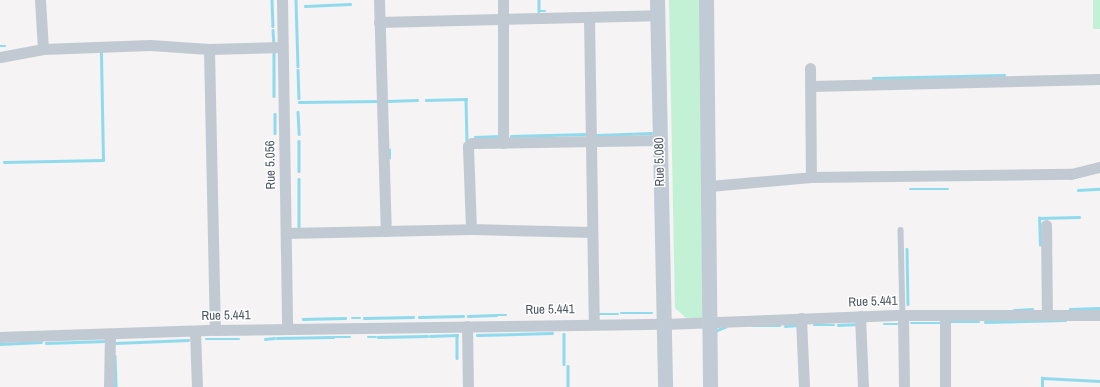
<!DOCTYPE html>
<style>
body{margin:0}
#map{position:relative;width:1100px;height:387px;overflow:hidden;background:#f5f3f3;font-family:"Archivo Narrow",sans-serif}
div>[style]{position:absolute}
.green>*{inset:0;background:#c3f1d5;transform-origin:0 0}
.stream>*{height:2.5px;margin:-1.25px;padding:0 1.25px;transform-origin:1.25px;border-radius:1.25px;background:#90daee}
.lane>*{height:5.5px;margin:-2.75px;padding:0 2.75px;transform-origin:2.75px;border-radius:2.75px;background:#c1cad2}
.street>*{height:11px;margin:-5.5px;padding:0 5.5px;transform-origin:5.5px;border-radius:5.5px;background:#c1cad2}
.secondary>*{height:15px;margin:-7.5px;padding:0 7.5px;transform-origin:7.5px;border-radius:7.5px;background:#c1cbd6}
span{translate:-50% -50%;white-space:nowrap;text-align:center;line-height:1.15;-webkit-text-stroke:3px #fff;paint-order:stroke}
.street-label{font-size:13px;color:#4a5661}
</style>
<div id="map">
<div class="green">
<div style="clip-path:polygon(669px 0,700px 0,706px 314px,701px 318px,686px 318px,675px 308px)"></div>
<div style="left:1093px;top:0;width:7px;height:29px"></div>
</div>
<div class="stream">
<div style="left:272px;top:0;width:26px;rotate:88deg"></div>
<div style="left:296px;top:0;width:66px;rotate:88.3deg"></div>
<div style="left:539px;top:0;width:11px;rotate:90deg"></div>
<div style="left:539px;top:11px;width:6px"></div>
<div style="left:305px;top:6px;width:45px;rotate:-2.5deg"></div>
<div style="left:273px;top:30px;width:13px;rotate:86deg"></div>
<div style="left:0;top:46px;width:5px"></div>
<div style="left:274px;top:51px;width:45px;rotate:90deg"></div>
<div style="left:298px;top:70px;width:28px;rotate:88deg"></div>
<div style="left:873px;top:78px;width:131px;rotate:-1.3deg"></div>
<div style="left:426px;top:100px;width:40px;rotate:-1.4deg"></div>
<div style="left:466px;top:99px;width:43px;rotate:88.7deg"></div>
<div style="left:387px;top:101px;width:30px;rotate:-2deg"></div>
<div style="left:299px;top:102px;width:81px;rotate:-0.7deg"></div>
<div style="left:298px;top:112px;width:22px;rotate:87deg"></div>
<div style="left:275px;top:114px;width:19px;rotate:90deg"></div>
<div style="left:597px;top:135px;width:54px;rotate:-2.1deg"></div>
<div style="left:511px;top:136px;width:76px;rotate:-1.5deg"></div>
<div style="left:475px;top:137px;width:25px;rotate:-2deg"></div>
<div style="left:299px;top:141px;width:30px;rotate:90deg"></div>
<div style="left:389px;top:158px;width:8px;rotate:-90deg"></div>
<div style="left:4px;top:162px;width:99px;rotate:-1.2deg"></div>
<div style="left:103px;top:160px;width:109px;rotate:-91.1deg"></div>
<div style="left:299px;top:179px;width:47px;rotate:90deg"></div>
<div style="left:910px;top:189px;width:38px"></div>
<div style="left:1078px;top:190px;width:22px;rotate:-3deg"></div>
<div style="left:1040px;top:245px;width:27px;rotate:-92deg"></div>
<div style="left:1039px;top:218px;width:40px;rotate:-1.4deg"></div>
<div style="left:907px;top:249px;width:55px;rotate:89deg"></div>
<div style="left:1070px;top:309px;width:30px;rotate:-2deg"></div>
<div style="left:1014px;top:310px;width:18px;rotate:-3deg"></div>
<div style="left:621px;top:313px;width:31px"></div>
<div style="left:598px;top:314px;width:20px"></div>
<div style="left:497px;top:315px;width:9px"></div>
<div style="left:468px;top:316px;width:28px;rotate:-2deg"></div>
<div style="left:419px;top:317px;width:44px;rotate:-1.3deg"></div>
<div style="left:352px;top:318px;width:8px"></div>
<div style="left:364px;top:318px;width:49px;rotate:-1.2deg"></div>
<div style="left:303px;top:319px;width:42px;rotate:-1.4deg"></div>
<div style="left:949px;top:322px;width:30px"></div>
<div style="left:985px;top:322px;width:80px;rotate:-1.4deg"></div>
<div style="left:911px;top:323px;width:30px"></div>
<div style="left:884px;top:324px;width:15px"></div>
<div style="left:814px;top:325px;width:20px"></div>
<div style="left:838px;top:325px;width:20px;rotate:-3deg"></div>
<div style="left:752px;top:326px;width:28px"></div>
<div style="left:785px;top:326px;width:13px;rotate:-4deg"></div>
<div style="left:715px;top:331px;width:11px;rotate:-22deg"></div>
<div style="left:564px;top:334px;width:30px;rotate:90deg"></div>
<div style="left:477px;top:335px;width:75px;rotate:-1.5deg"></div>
<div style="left:430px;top:336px;width:27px;rotate:-2deg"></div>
<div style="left:457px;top:335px;width:23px;rotate:90deg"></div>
<div style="left:335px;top:337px;width:15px"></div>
<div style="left:368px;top:337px;width:8px"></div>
<div style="left:378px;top:337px;width:49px;rotate:-1.2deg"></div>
<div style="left:277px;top:338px;width:56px;rotate:-1deg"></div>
<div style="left:206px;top:339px;width:33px"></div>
<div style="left:265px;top:339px;width:9px;rotate:-6deg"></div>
<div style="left:46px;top:343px;width:60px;rotate:-1.9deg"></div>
<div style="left:115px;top:343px;width:73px;rotate:-2.4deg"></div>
<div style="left:0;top:344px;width:41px;rotate:-2.8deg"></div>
<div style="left:115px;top:356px;width:31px;rotate:88deg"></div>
<div style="left:568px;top:366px;width:21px;rotate:90deg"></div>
<div style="left:1042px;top:387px;width:9px;rotate:-90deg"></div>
<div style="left:1042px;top:378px;width:58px;rotate:3deg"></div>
</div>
<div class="lane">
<div style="left:901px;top:230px;width:85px;rotate:88.7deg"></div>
</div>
<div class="street">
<div style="left:40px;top:0;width:49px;rotate:86.5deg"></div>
<div style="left:43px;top:49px;width:107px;rotate:-2.1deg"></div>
<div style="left:150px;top:45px;width:59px;rotate:3.9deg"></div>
<div style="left:209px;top:49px;width:73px;rotate:-1.6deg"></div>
<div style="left:282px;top:0;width:329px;rotate:89.1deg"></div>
<div style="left:379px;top:0;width:231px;rotate:88.3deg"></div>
<div style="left:503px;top:0;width:143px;rotate:90deg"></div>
<div style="left:589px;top:17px;width:307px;rotate:89.1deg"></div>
<div style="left:379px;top:22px;width:278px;rotate:-1.4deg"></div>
<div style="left:209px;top:49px;width:281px;rotate:88.8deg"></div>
<div style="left:0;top:57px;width:44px;rotate:-10.5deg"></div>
<div style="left:810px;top:68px;width:109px;rotate:89.5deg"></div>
<div style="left:811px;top:86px;width:289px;rotate:-1.4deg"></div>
<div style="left:709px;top:186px;width:102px;rotate:-5deg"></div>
<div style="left:811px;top:177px;width:260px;rotate:-0.7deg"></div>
<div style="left:1071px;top:174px;width:30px;rotate:-14deg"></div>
<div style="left:1046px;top:225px;width:89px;rotate:89.4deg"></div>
<div style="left:471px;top:229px;width:83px;rotate:-92.1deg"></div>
<div style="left:468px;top:146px;width:5px;rotate:-37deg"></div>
<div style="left:472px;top:143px;width:188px;rotate:-0.9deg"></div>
<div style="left:286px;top:233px;width:185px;rotate:-1.2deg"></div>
<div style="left:471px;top:229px;width:121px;rotate:1.4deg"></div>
<div style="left:903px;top:315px;width:72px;rotate:89.2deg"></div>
<div style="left:945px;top:315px;width:72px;rotate:90deg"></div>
<div style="left:860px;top:316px;width:71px;rotate:87.6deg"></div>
<div style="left:801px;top:318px;width:69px;rotate:87.5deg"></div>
<div style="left:467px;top:326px;width:61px;rotate:89.1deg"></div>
<div style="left:195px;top:331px;width:56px;rotate:88deg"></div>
<div style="left:0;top:337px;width:215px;rotate:-1.9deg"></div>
<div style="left:215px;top:330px;width:449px;rotate:-0.8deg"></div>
<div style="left:664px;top:324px;width:239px;rotate:-2.2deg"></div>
<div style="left:903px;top:315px;width:197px"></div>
<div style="left:109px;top:387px;width:53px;rotate:-88.9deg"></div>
</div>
<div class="secondary">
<div style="left:657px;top:0;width:387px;rotate:88.8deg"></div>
<div style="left:706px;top:0;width:387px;rotate:89.4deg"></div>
</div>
<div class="street-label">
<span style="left:660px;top:162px;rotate:-91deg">Rue 5.080</span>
<span style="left:271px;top:165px;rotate:-91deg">Rue 5.056</span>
<span style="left:873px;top:302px;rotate:-2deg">Rue 5.441</span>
<span style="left:550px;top:310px;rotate:-1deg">Rue 5.441</span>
<span style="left:226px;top:316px;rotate:-1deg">Rue 5.441</span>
</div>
</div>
